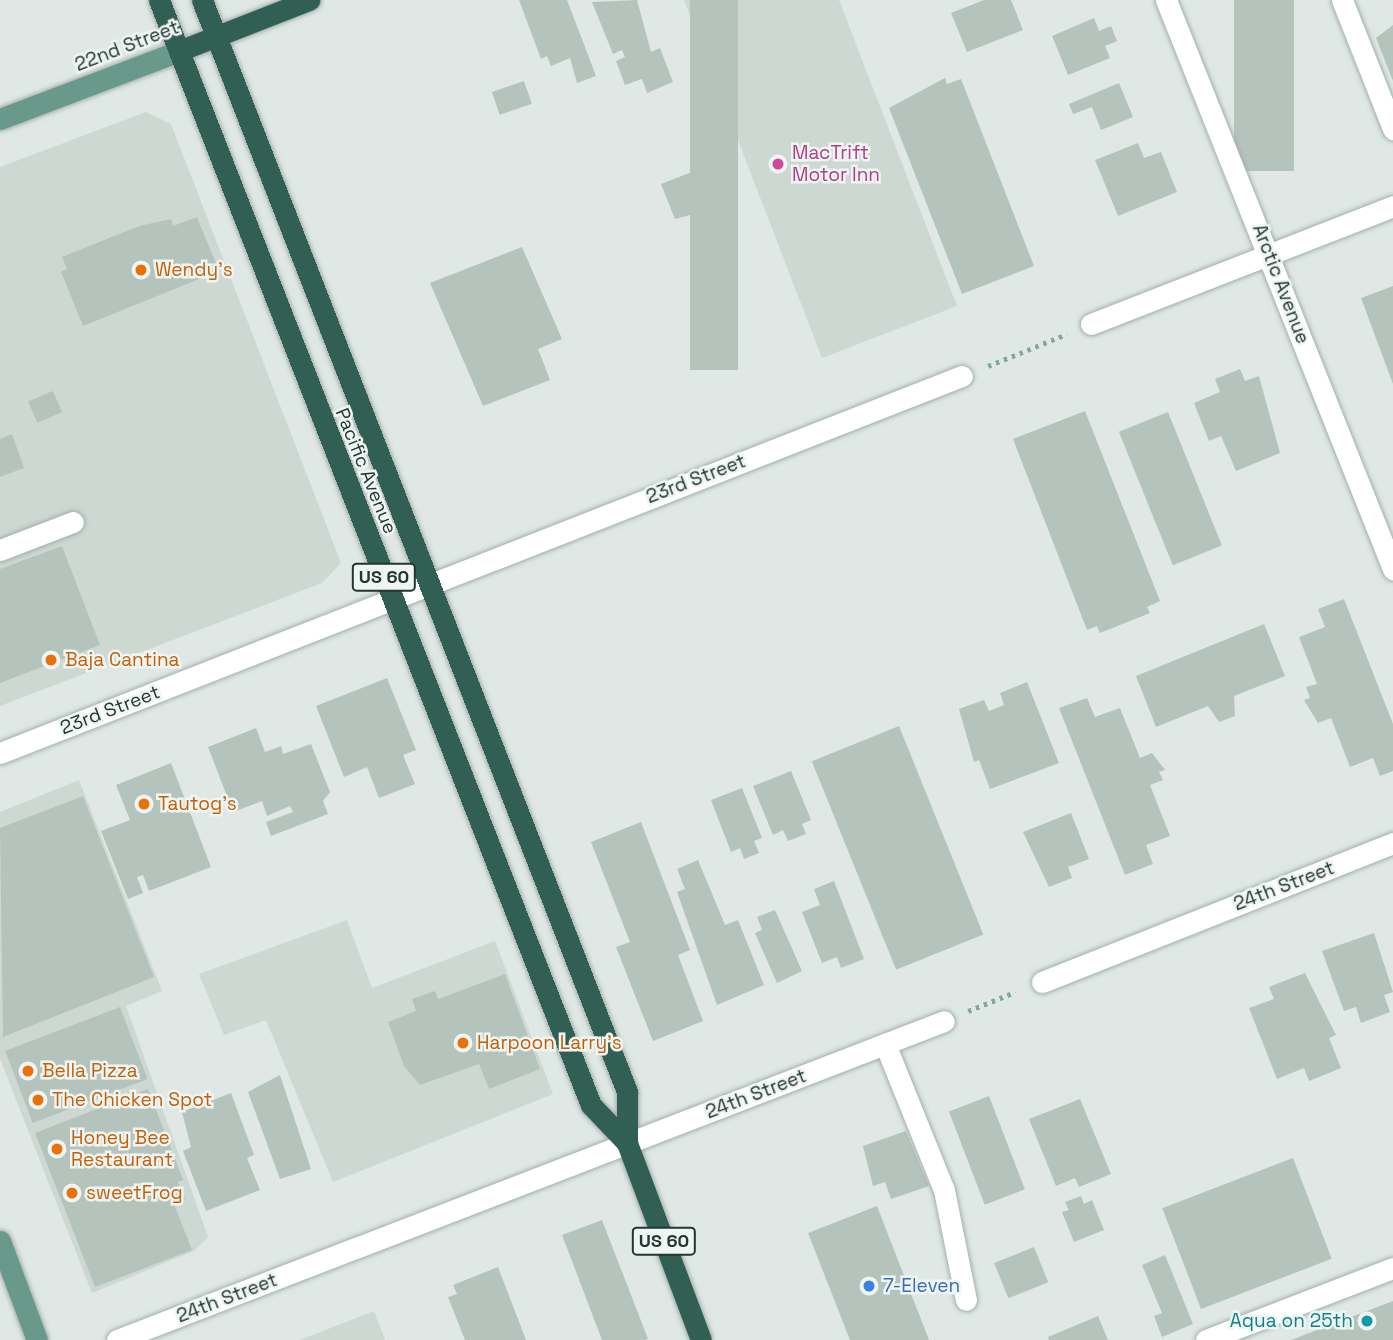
<!DOCTYPE html>
<style>
body{margin:0}
#map{position:relative;width:1393px;height:1340px;overflow:hidden;background:#dfe8e4;font-family:"Space Grotesk",sans-serif}
div>[style]{position:absolute}
.built>*{inset:0;background:#cdd8d3}
.building>*{inset:0;background:#b5c3bd;transform-origin:0 0}
.path>*{height:4.5px;margin-top:-2.25px;transform-origin:0;background:repeating-linear-gradient(90deg,#83a89b 0 3.5px,transparent 0 8.5px)}
.roads{filter:drop-shadow(0 0 2px #a3afaa) drop-shadow(0 0 2px #a3afaa)}
.minor>*{height:21px;margin:-10.5px;padding:0 10.5px;transform-origin:10.5px;border-radius:10.5px;background:#fff}
.major>*{height:21px;margin:-10.5px;padding:0 10.5px;transform-origin:10.5px;border-radius:10.5px;background:#68998a}
.highway>*{height:21px;margin:-10.5px;padding:0 10.5px;transform-origin:10.5px;border-radius:10.5px;background:#315f54}
.dots>*{width:19px;height:19px;translate:-50% -50%;box-sizing:border-box;border:4px solid #eff5f2;border-radius:50%}
span{translate:-50% -50%;white-space:nowrap;text-align:center;line-height:1.15;-webkit-text-stroke:5px #eff5f2;paint-order:stroke}
.shield-label span{padding:2px 5px;background:#eff5f2;border:2px solid;border-radius:5px;-webkit-text-stroke-width:0}
.shield-label{font-size:18px;color:#223630;font-weight:700}
.street-label{font-size:19px;color:#223630}
.hotel-label{font-size:19px;color:#b23c85}
.left{translate:0 -50%;text-align:left}
.food-label{font-size:19px;color:#c56008}
.shop-label{font-size:19px;color:#366cbe}
.culture-label{font-size:19px;color:#0d838f}
.right{translate:-100% -50%;text-align:right}
</style>
<div id="map">
<div class="built">
<div style="clip-path:polygon(684px 0,839px 0,957px 306px,822px 358px)"></div>
<div style="clip-path:polygon(146px 112px,171px 124px,341px 563px,322px 583px,0 706px,0 167px)"></div>
<div style="clip-path:polygon(79px 780px,162px 991px,126px 1006px,208px 1237px,194px 1251px,92px 1293px,0 1059px,0 812px)"></div>
<div style="clip-path:polygon(347px 920px,372px 988px,495px 941px,553px 1094px,333px 1182px,266px 1020px,224px 1035px,199px 974px)"></div>
<div style="clip-path:polygon(374px 1311px,385px 1340px,300px 1340px)"></div>
</div>
<div class="building">
<div style="clip-path:polygon(519px 0,567px 0,596px 76px,577px 83px,570px 58px,551px 66px,547px 56px,541px 59px)"></div>
<div style="clip-path:polygon(637px 0,651px 52px,660px 48px,673px 82px,647px 93px,642px 79px,625px 85px,616px 61px,625px 57px,622px 50px,613px 54px,592px 2px)"></div>
<div style="left:690px;top:0;width:48px;height:370px"></div>
<div style="clip-path:polygon(984px 0,1011px 0,1023px 30px,967px 52px,951px 13px)"></div>
<div style="left:1234px;top:0;width:60px;height:171px"></div>
<div style="clip-path:polygon(1094px 18px,1099px 31px,1111px 26px,1117px 41px,1105px 46px,1110px 58px,1068px 75px,1052px 36px)"></div>
<div style="clip-path:polygon(1393px 25px,1393px 81px,1376px 38px)"></div>
<div style="clip-path:polygon(945px 78px,947px 84px,961px 79px,1034px 266px,962px 294px,889px 108px)"></div>
<div style="left:524px;top:81px;width:24px;height:34px;rotate:71deg"></div>
<div style="clip-path:polygon(1119px 83px,1133px 117px,1101px 130px,1092px 107px,1073px 114px,1069px 104px)"></div>
<div style="clip-path:polygon(1138px 143px,1144px 158px,1161px 152px,1177px 192px,1118px 216px,1095px 160px)"></div>
<div style="clip-path:polygon(715px 163px,731px 204px,675px 219px,661px 184px)"></div>
<div style="clip-path:polygon(197px 217px,219px 271px,83px 326px,61px 272px,67px 269px,62px 257px,139px 226px,171px 219px,173px 226px)"></div>
<div style="clip-path:polygon(522px 247px,562px 339px,538px 349px,550px 380px,483px 406px,430px 283px)"></div>
<div style="clip-path:polygon(1393px 286px,1393px 384px,1361px 298px)"></div>
<div style="clip-path:polygon(1240px 369px,1245px 381px,1259px 376px,1280px 453px,1236px 471px,1221px 436px,1209px 441px,1194px 403px,1220px 392px,1215px 379px)"></div>
<div style="left:53px;top:391px;width:23px;height:27px;rotate:67deg"></div>
<div style="clip-path:polygon(1085px 411px,1160px 601px,1147px 607px,1150px 613px,1100px 633px,1097px 626px,1087px 630px,1013px 439px)"></div>
<div style="left:1168px;top:412px;width:144px;height:53px;rotate:68deg"></div>
<div style="clip-path:polygon(12px 434px,24px 468px,0 477px,0 439px)"></div>
<div style="clip-path:polygon(62px 546px,100px 645px,0 683px,0 569px)"></div>
<div style="clip-path:polygon(1344px 599px,1393px 724px,1393px 771px,1380px 776px,1373px 758px,1350px 767px,1331px 718px,1318px 723px,1304px 700px,1310px 698px,1306px 687px,1317px 684px,1299px 637px,1325px 627px,1318px 609px)"></div>
<div style="clip-path:polygon(1264px 624px,1285px 676px,1234px 696px,1235px 716px,1219px 722px,1208px 706px,1156px 727px,1136px 676px)"></div>
<div style="clip-path:polygon(387px 678px,416px 750px,403px 755px,415px 784px,379px 798px,367px 767px,344px 777px,316px 706px)"></div>
<div style="clip-path:polygon(1027px 682px,1059px 763px,990px 789px,979px 760px,974px 762px,959px 709px,984px 700px,989px 711px,1004px 705px,1000px 693px)"></div>
<div style="clip-path:polygon(1087px 698px,1095px 717px,1120px 708px,1140px 758px,1152px 753px,1165px 770px,1159px 772px,1163px 780px,1150px 785px,1170px 836px,1146px 845px,1153px 864px,1125px 875px,1059px 708px)"></div>
<div style="left:899px;top:726px;width:225px;height:94px;rotate:68deg"></div>
<div style="clip-path:polygon(256px 728px,265px 752px,281px 746px,283px 754px,311px 744px,330px 792px,323px 801px,328px 814px,271px 836px,266px 822px,293px 812px,290px 806px,267px 816px,262px 801px,233px 812px,208px 747px)"></div>
<div style="clip-path:polygon(171px 763px,211px 867px,149px 891px,143px 875px,137px 877px,143px 893px,128px 899px,101px 831px,130px 820px,116px 785px)"></div>
<div style="clip-path:polygon(791px 771px,811px 820px,802px 824px,806px 834px,788px 841px,783px 830px,773px 835px,753px 786px)"></div>
<div style="clip-path:polygon(742px 788px,762px 838px,754px 841px,759px 853px,744px 859px,740px 848px,731px 852px,711px 800px)"></div>
<div style="clip-path:polygon(83px 796px,154px 977px,3px 1037px,0 828px)"></div>
<div style="clip-path:polygon(1071px 813px,1089px 859px,1068px 867px,1072px 878px,1049px 887px,1023px 832px)"></div>
<div style="clip-path:polygon(641px 822px,690px 950px,678px 955px,703px 1021px,653px 1041px,616px 947px,630px 942px,591px 842px)"></div>
<div style="clip-path:polygon(698px 860px,725px 925px,738px 920px,764px 985px,717px 1005px,677px 892px,685px 889px,677px 869px)"></div>
<div style="clip-path:polygon(834px 881px,864px 959px,841px 968px,837px 957px,822px 963px,802px 912px,820px 905px,814px 889px)"></div>
<div style="clip-path:polygon(775px 910px,802px 971px,777px 983px,755px 933px,762px 930px,757px 917px)"></div>
<div style="clip-path:polygon(1374px 933px,1393px 992px,1384px 995px,1390px 1012px,1361px 1023px,1356px 1007px,1344px 1011px,1322px 951px)"></div>
<div style="clip-path:polygon(1305px 973px,1336px 1035px,1329px 1038px,1341px 1068px,1309px 1081px,1304px 1068px,1277px 1079px,1249px 1008px,1274px 999px,1269px 987px)"></div>
<div style="clip-path:polygon(505px 974px,540px 1069px,489px 1089px,479px 1064px,420px 1085px,404px 1066px,388px 1022px,416px 1011px,412px 999px,435px 991px,438px 999px)"></div>
<div style="left:120px;top:1007px;width:77px;height:123px;rotate:69deg"></div>
<div style="clip-path:polygon(280px 1075px,311px 1169px,280px 1179px,248px 1092px)"></div>
<div style="clip-path:polygon(148px 1089px,183px 1180px,178px 1182px,185px 1200px,174px 1204px,192px 1250px,95px 1287px,35px 1133px)"></div>
<div style="clip-path:polygon(231px 1093px,254px 1155px,247px 1158px,260px 1190px,206px 1211px,183px 1151px,191px 1147px,182px 1112px)"></div>
<div style="left:989px;top:1096px;width:100px;height:43px;rotate:69deg"></div>
<div style="clip-path:polygon(1080px 1099px,1111px 1174px,1079px 1187px,1075px 1178px,1056px 1186px,1029px 1119px)"></div>
<div style="clip-path:polygon(906px 1131px,929px 1186px,891px 1199px,885px 1182px,873px 1186px,863px 1146px)"></div>
<div style="left:1293px;top:1158px;width:108px;height:140px;rotate:69deg"></div>
<div style="clip-path:polygon(1081px 1196px,1084px 1204px,1092px 1200px,1104px 1230px,1074px 1242px,1062px 1212px,1069px 1210px,1065px 1202px)"></div>
<div style="clip-path:polygon(877px 1206px,929px 1340px,850px 1340px,808px 1233px)"></div>
<div style="clip-path:polygon(602px 1220px,648px 1339px,644px 1340px,602px 1340px,562px 1235px)"></div>
<div style="left:1034px;top:1247px;width:38px;height:43px;rotate:68deg"></div>
<div style="clip-path:polygon(1165px 1255px,1193px 1324px,1162px 1337px,1154px 1316px,1162px 1313px,1142px 1265px)"></div>
<div style="clip-path:polygon(498px 1267px,526px 1340px,465px 1340px,448px 1297px,457px 1294px,453px 1285px)"></div>
<div style="clip-path:polygon(1393px 1301px,1393px 1340px,1291px 1340px)"></div>
<div style="clip-path:polygon(1098px 1316px,1108px 1340px,1049px 1340px,1048px 1337px)"></div>
</div>
<div class="path">
<div style="left:988px;top:366px;width:85px;rotate:-22.1deg"></div>
<div style="left:968px;top:1011px;width:51px;rotate:-22deg"></div>
</div>
<div class="roads">
<div class="minor">
<div style="left:1166px;top:0;width:613px;rotate:68.25deg"></div>
<div style="left:1342px;top:0;width:139px;rotate:68.4deg"></div>
<div style="left:1091px;top:324px;width:324px;rotate:-21.3deg"></div>
<div style="left:0;top:550px;width:78px;rotate:-21deg"></div>
<div style="left:0;top:753px;width:1033px;rotate:-21.4deg"></div>
<div style="left:1042px;top:982px;width:378px;rotate:-21.6deg"></div>
<div style="left:885px;top:1044px;width:157px;rotate:68deg"></div>
<div style="left:944px;top:1190px;width:112px;rotate:78.7deg"></div>
<div style="left:117px;top:1340px;width:886px;rotate:-21.09deg"></div>
<div style="left:1206px;top:1340px;width:200px;rotate:-21.1deg"></div>
</div>
<div class="major">
<div style="left:0;top:119px;width:191px;rotate:-20.8deg"></div>
<div style="left:0;top:1241px;width:106px;rotate:69.5deg"></div>
</div>
<div class="highway">
<div style="left:159px;top:0;width:1186px;rotate:68.65deg"></div>
<div style="left:591px;top:1105px;width:52px;rotate:46.5deg"></div>
<div style="left:202px;top:0;width:1172px;rotate:68.73deg"></div>
<div style="left:627px;top:1092px;width:51px;rotate:90deg"></div>
<div style="left:627px;top:1143px;width:210px;rotate:69.4deg"></div>
<div style="left:179px;top:51px;width:140px;rotate:-21.4deg"></div>
</div>
</div>
<div class="dots">
<div style="left:778px;top:164px;background:#d1479c"></div>
<div style="left:141px;top:270px;background:#e8710a"></div>
<div style="left:51px;top:660px;background:#e8710a"></div>
<div style="left:144px;top:804px;background:#e8710a"></div>
<div style="left:463px;top:1043px;background:#e8710a"></div>
<div style="left:28px;top:1071px;background:#e8710a"></div>
<div style="left:38px;top:1100px;background:#e8710a"></div>
<div style="left:57px;top:1149px;background:#e8710a"></div>
<div style="left:72px;top:1193px;background:#e8710a"></div>
<div style="left:869px;top:1286px;background:#3f7fe0"></div>
<div style="left:1367px;top:1321px;background:#0f9aa8"></div>
</div>
<div class="shield-label">
<span style="left:384px;top:577px">US 60</span>
<span style="left:664px;top:1241px">US 60</span>
</div>
<div class="street-label">
<span style="left:127px;top:46px;rotate:-21deg">22nd Street</span>
<span style="left:1281px;top:284px;rotate:69deg">Arctic Avenue</span>
<span style="left:366px;top:471px;rotate:68deg">Pacific Avenue</span>
<span style="left:696px;top:479px;rotate:-21deg">23rd Street</span>
<span style="left:110px;top:710px;rotate:-21deg">23rd Street</span>
<span style="left:1284px;top:886px;rotate:-21deg">24th Street</span>
<span style="left:756px;top:1094px;rotate:-21deg">24th Street</span>
<span style="left:227px;top:1298px;rotate:-21deg">24th Street</span>
</div>
<div class="hotel-label">
<span class="left" style="left:792px;top:164px">MacTrift<br>Motor Inn</span>
</div>
<div class="food-label">
<span class="left" style="left:155px;top:270px">Wendy's</span>
<span class="left" style="left:65px;top:660px">Baja Cantina</span>
<span class="left" style="left:158px;top:804px">Tautog's</span>
<span class="left" style="left:477px;top:1043px">Harpoon Larry's</span>
<span class="left" style="left:42px;top:1071px">Bella Pizza</span>
<span class="left" style="left:52px;top:1100px">The Chicken Spot</span>
<span class="left" style="left:71px;top:1149px">Honey Bee<br>Restaurant</span>
<span class="left" style="left:86px;top:1193px">sweetFrog</span>
</div>
<div class="shop-label">
<span class="left" style="left:883px;top:1286px">7-Eleven</span>
</div>
<div class="culture-label">
<span class="right" style="left:1353px;top:1321px">Aqua on 25th</span>
</div>
</div>
